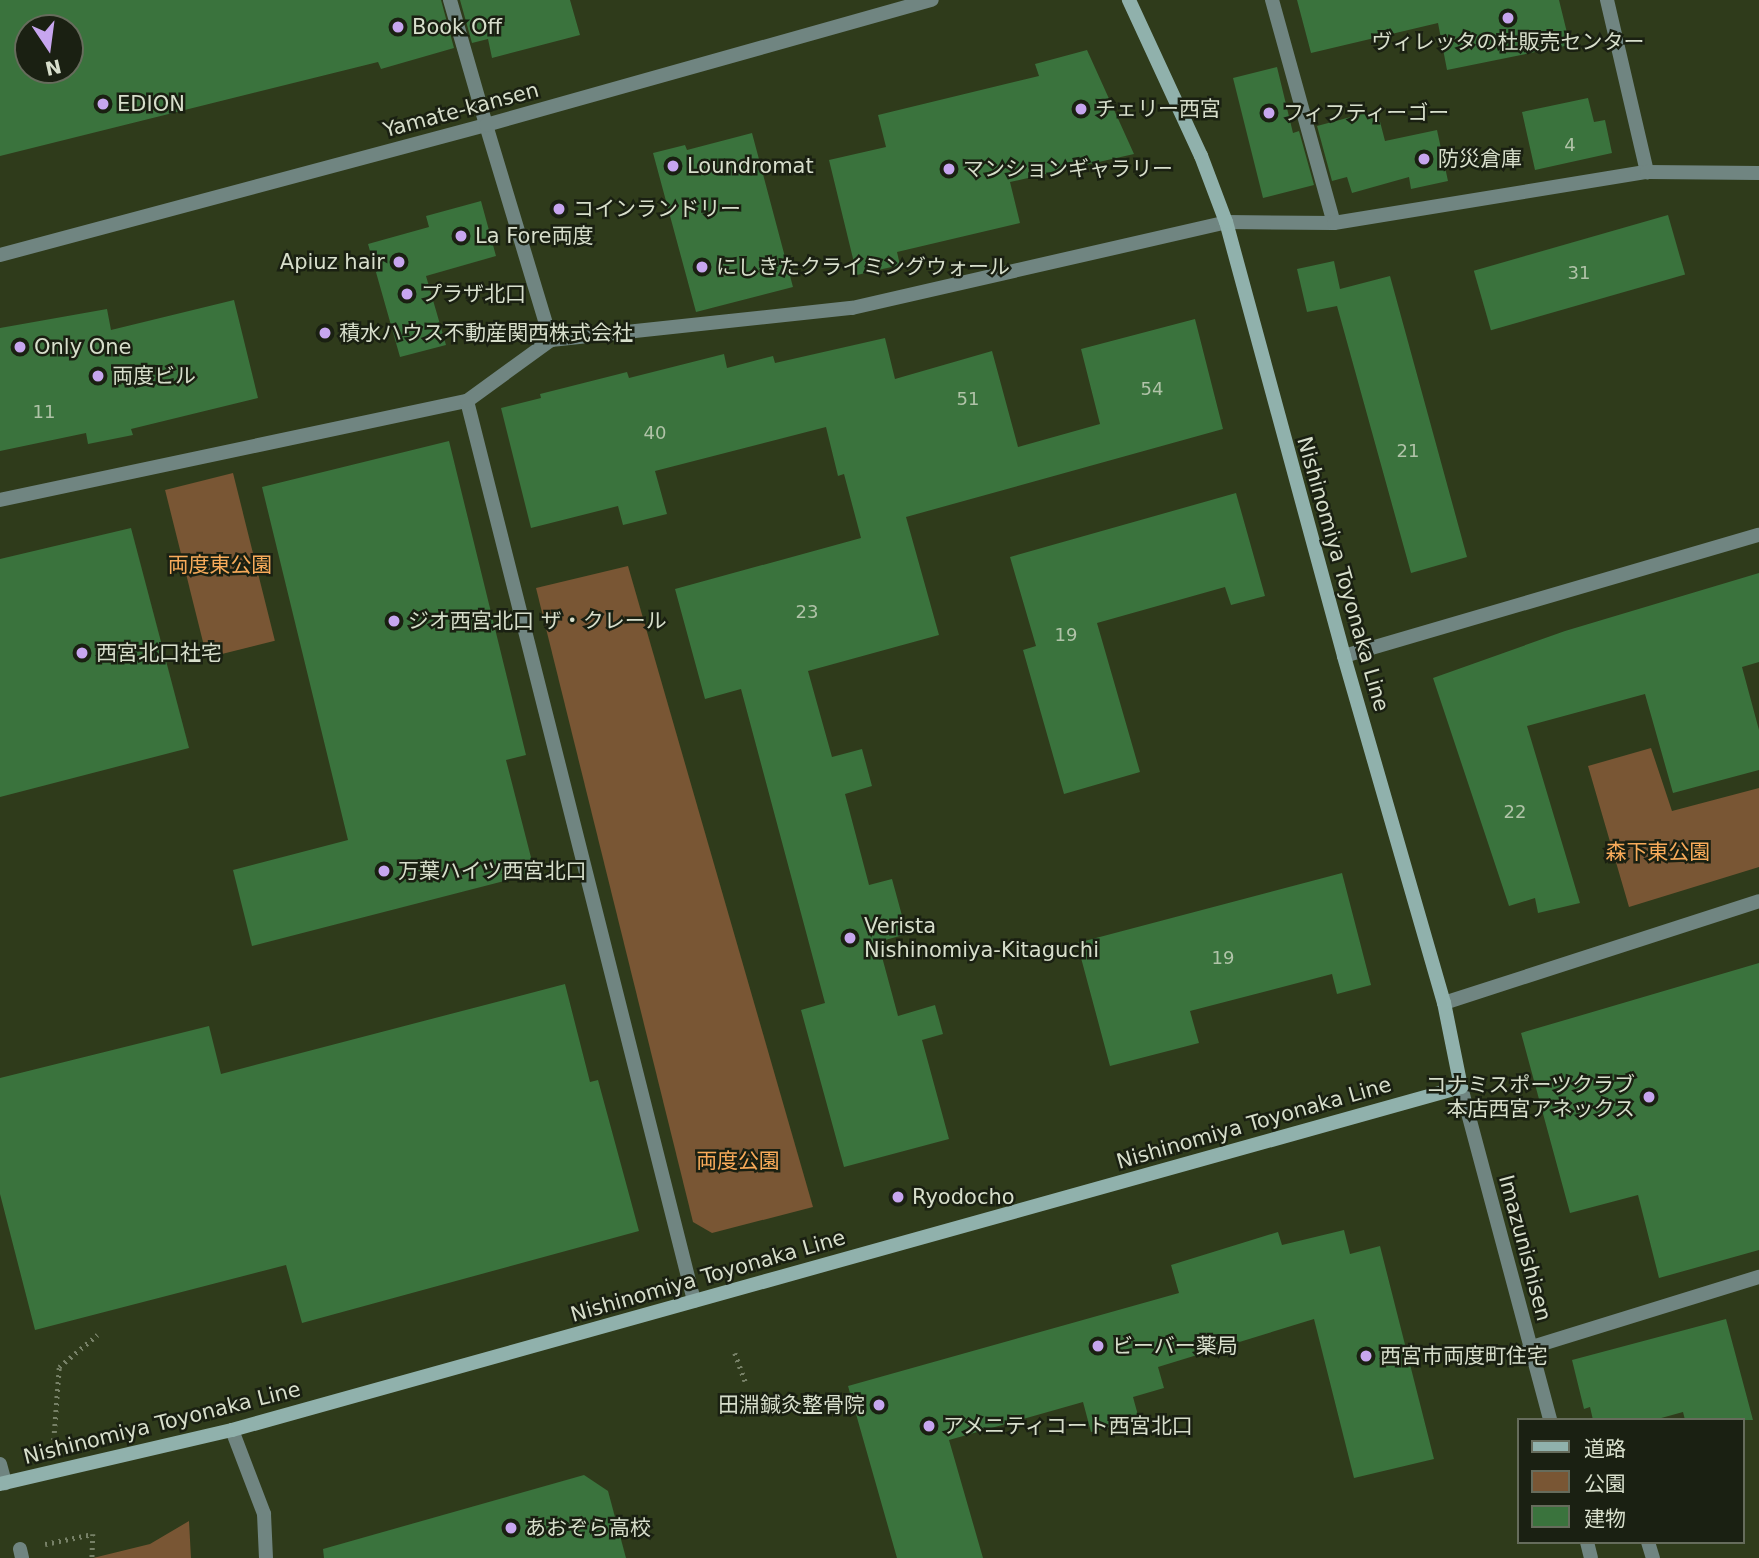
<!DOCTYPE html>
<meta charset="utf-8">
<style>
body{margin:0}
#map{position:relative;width:1759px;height:1558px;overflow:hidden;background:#2f3b1b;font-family:"DejaVu Sans","Noto Sans JP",sans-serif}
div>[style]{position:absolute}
.green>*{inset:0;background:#795634;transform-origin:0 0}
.building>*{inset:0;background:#3a733d;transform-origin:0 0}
.path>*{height:4.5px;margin-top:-2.25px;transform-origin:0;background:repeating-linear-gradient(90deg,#778167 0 2px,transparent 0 7px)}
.service>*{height:14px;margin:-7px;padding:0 7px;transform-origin:7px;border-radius:7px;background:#708581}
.pedestrian>*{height:14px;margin:-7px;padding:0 7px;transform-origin:7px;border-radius:7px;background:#708581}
.minor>*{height:14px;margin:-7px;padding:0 7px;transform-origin:7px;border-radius:7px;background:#708581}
.tertiary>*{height:14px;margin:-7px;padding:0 7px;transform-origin:7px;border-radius:7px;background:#708581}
.secondary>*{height:14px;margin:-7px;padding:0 7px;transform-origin:7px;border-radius:7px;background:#90b1ac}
.dots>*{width:19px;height:19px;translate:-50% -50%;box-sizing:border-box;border:4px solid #1a2012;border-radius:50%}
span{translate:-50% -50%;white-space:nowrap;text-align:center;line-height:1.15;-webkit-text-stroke:5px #1a2012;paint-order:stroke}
.number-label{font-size:18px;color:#b0c3a8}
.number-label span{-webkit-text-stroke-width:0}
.poi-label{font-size:21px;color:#d7decb}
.left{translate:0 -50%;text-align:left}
.right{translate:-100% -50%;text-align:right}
.street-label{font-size:21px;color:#d7decb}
.park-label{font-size:21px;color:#f8ab5a}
.legend{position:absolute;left:1517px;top:1418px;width:228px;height:126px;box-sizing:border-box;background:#1a2012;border:2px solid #666c5c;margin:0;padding:9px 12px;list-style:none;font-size:21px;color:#d7decb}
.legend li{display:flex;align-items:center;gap:14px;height:35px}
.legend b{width:35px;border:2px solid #666c5c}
.north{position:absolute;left:14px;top:14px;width:70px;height:70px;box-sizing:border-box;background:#1a2012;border:2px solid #666c5c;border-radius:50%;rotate:167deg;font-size:19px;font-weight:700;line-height:28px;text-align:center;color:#d7decb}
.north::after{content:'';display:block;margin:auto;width:24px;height:32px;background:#c7a6ef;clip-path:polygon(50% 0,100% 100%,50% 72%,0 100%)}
</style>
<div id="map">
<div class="green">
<div style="left:233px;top:473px;width:173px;height:70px;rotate:76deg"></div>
<div style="clip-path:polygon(628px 566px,813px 1207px,712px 1233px,693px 1222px,536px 588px)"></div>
<div style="clip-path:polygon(1651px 748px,1672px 811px,1759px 788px,1759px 867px,1629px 907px,1588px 766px)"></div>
<div style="clip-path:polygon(189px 1521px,191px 1558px,93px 1558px,150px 1544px)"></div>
</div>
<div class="building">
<div style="clip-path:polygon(evenodd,0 0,441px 0,454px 48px,381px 69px,378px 62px,0 156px,0 0,28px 28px,70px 28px,70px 70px,28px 70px,28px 28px)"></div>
<div style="clip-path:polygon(460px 0,570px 0,580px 35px,492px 58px,488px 39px,472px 43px)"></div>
<div style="clip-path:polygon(1297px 0,1559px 0,1570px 45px,1447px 70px,1438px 23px,1311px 53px)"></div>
<div style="clip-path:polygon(1087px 50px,1134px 154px,1010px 182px,1020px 223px,897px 252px,900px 265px,857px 275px,829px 160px,886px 147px,878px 115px,1039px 76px,1035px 64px)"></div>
<div style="clip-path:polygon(1277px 67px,1293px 133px,1299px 131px,1314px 185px,1263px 198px,1233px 78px)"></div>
<div style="clip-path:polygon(1588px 98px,1594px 122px,1605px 120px,1612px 153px,1535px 170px,1522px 112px)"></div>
<div style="clip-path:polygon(1377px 110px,1385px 141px,1437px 130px,1448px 181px,1411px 189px,1409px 177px,1352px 193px,1347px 177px,1332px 181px,1317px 126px)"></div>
<div style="clip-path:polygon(752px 133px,793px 287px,696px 312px,653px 153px,685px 145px,687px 150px)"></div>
<div style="clip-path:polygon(481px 201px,496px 256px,426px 276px,446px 345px,400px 357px,368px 244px,429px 227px,426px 216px)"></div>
<div style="left:1668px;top:215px;width:62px;height:202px;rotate:74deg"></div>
<div style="clip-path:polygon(1334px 261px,1340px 289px,1390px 276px,1467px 557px,1411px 573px,1337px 306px,1307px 312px,1297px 269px)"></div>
<div style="clip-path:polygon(234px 300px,258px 398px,131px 429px,133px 435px,88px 444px,86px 433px,0 451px,0 328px,107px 309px,111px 330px)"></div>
<div style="clip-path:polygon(1195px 319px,1223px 429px,906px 517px,939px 635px,808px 671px,832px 757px,862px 749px,872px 786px,845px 794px,869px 885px,892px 879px,907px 934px,878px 942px,898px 1016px,935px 1005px,943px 1034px,922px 1040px,949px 1139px,844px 1167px,801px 1010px,825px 1003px,741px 689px,705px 699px,675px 589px,861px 538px,844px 474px,838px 476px,826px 427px,655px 471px,667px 514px,623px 525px,618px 506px,531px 528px,501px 408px,541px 398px,540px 394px,627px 372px,629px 378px,724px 354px,727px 368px,773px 356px,775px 363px,885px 338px,895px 379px,992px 351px,1018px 447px,1100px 424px,1081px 349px)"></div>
<div style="clip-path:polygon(449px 441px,526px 755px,506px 760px,535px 873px,252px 946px,233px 870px,348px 840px,262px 487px)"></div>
<div style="clip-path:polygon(1236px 493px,1265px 596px,1231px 605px,1225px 587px,1097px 623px,1140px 772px,1064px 794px,1023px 650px,1036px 646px,1010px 557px)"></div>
<div style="clip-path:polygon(131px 528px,189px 748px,0 797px,0 559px)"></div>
<div style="clip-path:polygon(1759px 573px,1759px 662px,1742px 667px,1759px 730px,1759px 770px,1673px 793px,1645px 694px,1527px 726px,1580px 903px,1538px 913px,1535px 898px,1509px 906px,1433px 678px,1565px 631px)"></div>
<div style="clip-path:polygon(1342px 873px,1371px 985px,1337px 994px,1332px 974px,1190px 1011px,1199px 1043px,1110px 1066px,1077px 943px)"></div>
<div style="clip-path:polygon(1759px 963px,1759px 1250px,1659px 1278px,1638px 1195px,1570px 1213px,1521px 1033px)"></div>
<div style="clip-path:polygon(565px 984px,590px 1082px,598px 1080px,639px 1231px,302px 1323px,286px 1265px,35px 1330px,0 1194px,0 1078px,209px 1026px,221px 1074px)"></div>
<div style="clip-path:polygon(1344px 1230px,1350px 1254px,1380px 1246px,1434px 1459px,1354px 1478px,1314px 1319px,1158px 1367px,1164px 1388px,1133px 1397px,1139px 1419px,1091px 1432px,1083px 1402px,949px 1440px,983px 1558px,897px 1558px,848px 1386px,1179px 1293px,1171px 1265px,1278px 1232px,1282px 1245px)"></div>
<div style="clip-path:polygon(1726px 1319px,1753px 1420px,1685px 1420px,1683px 1412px,1654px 1420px,1593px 1420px,1590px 1407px,1584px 1409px,1572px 1360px)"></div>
<div style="clip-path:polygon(584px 1475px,608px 1491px,626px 1558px,324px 1558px,323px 1549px)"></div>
</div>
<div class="path">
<div style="left:735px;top:1353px;width:30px;rotate:70deg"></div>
<div style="left:53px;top:1447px;width:80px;rotate:-85.7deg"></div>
<div style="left:59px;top:1367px;width:50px;rotate:-40.1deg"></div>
<div style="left:45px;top:1544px;width:49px;rotate:-11.8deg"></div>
<div style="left:93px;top:1534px;width:24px;rotate:92deg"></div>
</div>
<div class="service">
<div style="left:232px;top:1430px;width:90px;rotate:69.1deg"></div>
<div style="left:264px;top:1514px;width:44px;rotate:87.4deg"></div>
<div style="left:1648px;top:1542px;width:17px;rotate:73deg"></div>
</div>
<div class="pedestrian">
<div style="left:20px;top:1549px;width:9px;rotate:77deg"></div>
</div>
<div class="minor">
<div style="left:1272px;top:0;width:231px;rotate:74.5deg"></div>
<div style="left:1607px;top:0;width:177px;rotate:76.9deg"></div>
<div style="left:486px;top:125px;width:225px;rotate:73.2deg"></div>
<div style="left:467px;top:401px;width:928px;rotate:75.84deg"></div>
<div style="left:0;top:500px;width:477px;rotate:-12deg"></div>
<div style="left:467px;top:401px;width:104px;rotate:-36deg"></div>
<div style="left:551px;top:340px;width:303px;rotate:-6.1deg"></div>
<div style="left:852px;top:308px;width:384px;rotate:-12.9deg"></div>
<div style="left:1226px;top:222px;width:108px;rotate:0.5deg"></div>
<div style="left:1334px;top:223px;width:317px;rotate:-9.3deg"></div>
<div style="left:1647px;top:172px;width:112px;rotate:0.5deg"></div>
<div style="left:1344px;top:656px;width:432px;rotate:-16.3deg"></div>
<div style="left:1529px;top:1348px;width:241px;rotate:-17.2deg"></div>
<div style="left:0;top:1464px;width:20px;rotate:75deg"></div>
</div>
<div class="tertiary">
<div style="left:450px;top:0;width:130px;rotate:73.9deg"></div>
<div style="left:0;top:255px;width:503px;rotate:-14.98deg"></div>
<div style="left:486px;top:125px;width:463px;rotate:-15.7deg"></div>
<div style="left:1444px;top:1003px;width:331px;rotate:-17.9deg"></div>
<div style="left:1461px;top:1087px;width:345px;rotate:75deg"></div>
<div style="left:1587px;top:1542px;width:16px;rotate:76deg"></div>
</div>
<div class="secondary">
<div style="left:0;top:1484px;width:238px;rotate:-13.1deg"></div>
<div style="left:232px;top:1430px;width:1276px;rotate:-15.59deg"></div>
<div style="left:1461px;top:1087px;width:86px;rotate:-101.4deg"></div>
<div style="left:1444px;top:1003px;width:361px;rotate:-106.1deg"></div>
<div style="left:1344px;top:656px;width:450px;rotate:-105.2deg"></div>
<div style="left:1226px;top:222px;width:71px;rotate:-110.7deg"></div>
<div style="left:1201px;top:156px;width:172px;rotate:-114.8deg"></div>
</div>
<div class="dots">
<div style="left:1508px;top:18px;background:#c7a6ef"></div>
<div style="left:398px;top:27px;background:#c7a6ef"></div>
<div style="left:103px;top:104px;background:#c7a6ef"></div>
<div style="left:1081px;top:109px;background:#c7a6ef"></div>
<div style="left:1269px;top:113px;background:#c7a6ef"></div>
<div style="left:1424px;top:159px;background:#c7a6ef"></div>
<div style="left:673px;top:166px;background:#c7a6ef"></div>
<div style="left:949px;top:169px;background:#c7a6ef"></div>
<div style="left:559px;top:209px;background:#c7a6ef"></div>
<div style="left:461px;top:236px;background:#c7a6ef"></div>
<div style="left:399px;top:262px;background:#c7a6ef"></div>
<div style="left:702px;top:267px;background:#c7a6ef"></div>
<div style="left:407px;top:294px;background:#c7a6ef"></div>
<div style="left:325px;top:333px;background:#c7a6ef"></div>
<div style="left:20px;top:347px;background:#c7a6ef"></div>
<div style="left:98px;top:376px;background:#c7a6ef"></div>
<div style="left:394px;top:621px;background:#c7a6ef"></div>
<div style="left:82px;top:653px;background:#c7a6ef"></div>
<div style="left:384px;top:871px;background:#c7a6ef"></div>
<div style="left:850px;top:938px;background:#c7a6ef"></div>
<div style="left:1649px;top:1097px;background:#c7a6ef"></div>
<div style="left:898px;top:1197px;background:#c7a6ef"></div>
<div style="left:1098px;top:1346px;background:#c7a6ef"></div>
<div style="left:1366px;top:1356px;background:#c7a6ef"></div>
<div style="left:879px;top:1405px;background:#c7a6ef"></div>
<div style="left:929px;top:1426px;background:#c7a6ef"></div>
<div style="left:511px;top:1528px;background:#c7a6ef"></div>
</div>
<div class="number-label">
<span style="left:1570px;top:145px">4</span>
<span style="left:1579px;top:273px">31</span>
<span style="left:1152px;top:389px">54</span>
<span style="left:968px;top:399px">51</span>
<span style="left:44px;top:412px">11</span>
<span style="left:655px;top:433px">40</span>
<span style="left:1408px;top:451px">21</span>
<span style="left:807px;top:612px">23</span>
<span style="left:1066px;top:635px">19</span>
<span style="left:1515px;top:812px">22</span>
<span style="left:1223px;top:958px">19</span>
</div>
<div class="poi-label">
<span class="left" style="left:412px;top:27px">Book Off</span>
<span style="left:1508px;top:42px">ヴィレッタの杜販売センター</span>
<span class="left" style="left:117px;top:104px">EDION</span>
<span class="left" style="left:1095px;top:109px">チェリー西宮</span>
<span class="left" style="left:1283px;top:113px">フィフティーゴー</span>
<span class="left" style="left:1438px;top:159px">防災倉庫</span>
<span class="left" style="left:687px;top:166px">Loundromat</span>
<span class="left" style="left:963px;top:169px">マンションギャラリー</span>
<span class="left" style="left:573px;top:209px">コインランドリー</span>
<span class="left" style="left:475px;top:236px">La Fore両度</span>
<span class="right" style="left:385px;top:262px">Apiuz hair</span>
<span class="left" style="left:716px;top:267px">にしきたクライミングウォール</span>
<span class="left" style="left:421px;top:294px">プラザ北口</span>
<span class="left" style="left:339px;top:333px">積水ハウス不動産関西株式会社</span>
<span class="left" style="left:34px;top:347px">Only One</span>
<span class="left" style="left:112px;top:376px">両度ビル</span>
<span class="left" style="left:408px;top:621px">ジオ西宮北口 ザ・クレール</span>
<span class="left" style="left:96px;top:653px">西宮北口社宅</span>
<span class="left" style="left:398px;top:871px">万葉ハイツ西宮北口</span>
<span class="left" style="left:864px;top:938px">Verista<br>Nishinomiya-Kitaguchi</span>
<span class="right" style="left:1635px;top:1097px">コナミスポーツクラブ<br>本店西宮アネックス</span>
<span class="left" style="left:912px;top:1197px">Ryodocho</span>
<span class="left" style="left:1112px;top:1346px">ビーバー薬局</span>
<span class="left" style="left:1380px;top:1356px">西宮市両度町住宅</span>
<span class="right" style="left:865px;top:1405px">田淵鍼灸整骨院</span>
<span class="left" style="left:943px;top:1426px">アメニティコート西宮北口</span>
<span class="left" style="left:525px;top:1528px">あおぞら高校</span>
</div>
<div class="street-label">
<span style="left:461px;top:110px;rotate:-15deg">Yamate-kansen</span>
<span style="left:1343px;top:574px;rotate:74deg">Nishinomiya Toyonaka Line</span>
<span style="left:1254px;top:1123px;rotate:-16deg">Nishinomiya Toyonaka Line</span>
<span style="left:1525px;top:1248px;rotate:75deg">Imazunishisen</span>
<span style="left:708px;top:1276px;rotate:-16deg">Nishinomiya Toyonaka Line</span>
<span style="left:162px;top:1423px;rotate:-14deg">Nishinomiya Toyonaka Line</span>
</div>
<div class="park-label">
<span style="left:220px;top:565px">両度東公園</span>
<span style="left:1658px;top:852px">森下東公園</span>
<span style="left:738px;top:1161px">両度公園</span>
</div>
<ul class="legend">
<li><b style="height:9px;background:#90b1ac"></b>道路</li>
<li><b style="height:19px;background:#795634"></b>公園</li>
<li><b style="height:19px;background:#3a733d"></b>建物</li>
</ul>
<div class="north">N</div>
</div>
